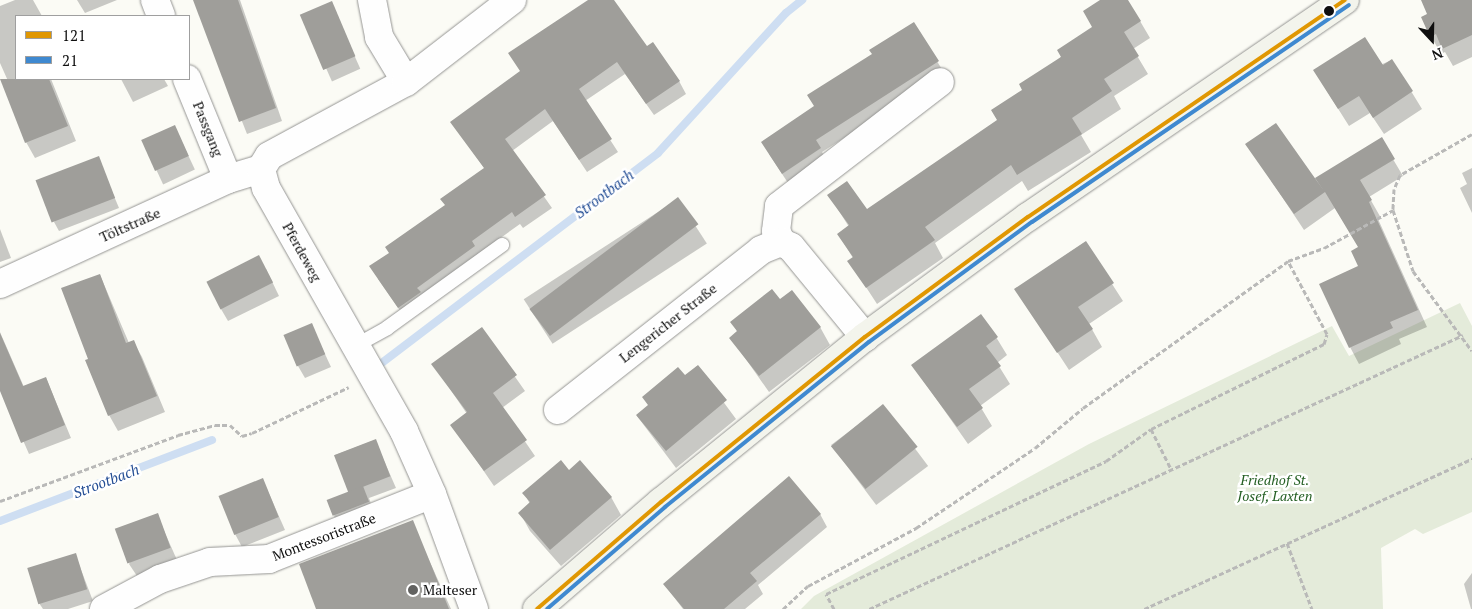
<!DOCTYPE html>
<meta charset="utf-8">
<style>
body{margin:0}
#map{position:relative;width:1472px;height:609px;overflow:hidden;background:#fbfbf5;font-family:"PT Serif",serif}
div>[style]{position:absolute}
.cemetery>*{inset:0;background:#e4ebda}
.shadow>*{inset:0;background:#0003;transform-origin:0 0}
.stream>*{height:8px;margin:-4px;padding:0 4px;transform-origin:4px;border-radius:4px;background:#cedef2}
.building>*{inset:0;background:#9f9e9a;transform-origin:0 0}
.path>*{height:3px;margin-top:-1.5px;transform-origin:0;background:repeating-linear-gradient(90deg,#b9b9b8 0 5px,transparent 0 7.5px)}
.roads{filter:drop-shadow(0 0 1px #959593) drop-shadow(0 0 1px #959593)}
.lane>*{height:14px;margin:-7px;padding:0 7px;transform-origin:7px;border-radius:7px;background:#fefefe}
.street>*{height:28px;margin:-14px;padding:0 14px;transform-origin:14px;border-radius:14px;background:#fefefe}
.secondary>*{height:28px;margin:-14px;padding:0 14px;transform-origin:14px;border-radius:14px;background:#f3f4ec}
.bus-1>*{height:4px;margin:-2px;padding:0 2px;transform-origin:2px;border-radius:2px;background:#e09702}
.bus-2>*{height:4px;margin:-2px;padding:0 2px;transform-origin:2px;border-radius:2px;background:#3f89d0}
.dots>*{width:14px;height:14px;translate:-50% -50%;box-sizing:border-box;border:2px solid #fff;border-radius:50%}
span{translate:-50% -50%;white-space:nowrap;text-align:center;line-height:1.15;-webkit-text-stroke:5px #fff;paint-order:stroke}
.street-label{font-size:14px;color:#0f0f0f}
.park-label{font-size:14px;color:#266025;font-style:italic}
.poi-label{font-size:14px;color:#0f0f0f}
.left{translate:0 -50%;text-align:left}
.water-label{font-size:15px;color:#244e95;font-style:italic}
.legend{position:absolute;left:15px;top:15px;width:175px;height:65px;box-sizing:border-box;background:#fff;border:1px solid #9f9f9f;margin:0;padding:6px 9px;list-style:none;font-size:15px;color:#0f0f0f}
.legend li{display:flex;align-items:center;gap:10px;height:25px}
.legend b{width:25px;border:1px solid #9f9f9f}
.north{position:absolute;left:1407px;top:15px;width:50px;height:50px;-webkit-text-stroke:4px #fff;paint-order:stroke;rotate:159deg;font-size:14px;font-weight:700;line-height:20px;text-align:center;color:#0f0f0f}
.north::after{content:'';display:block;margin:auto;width:18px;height:22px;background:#0f0f0f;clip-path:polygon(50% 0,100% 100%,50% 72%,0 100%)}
</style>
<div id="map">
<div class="cemetery">
<div style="clip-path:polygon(1460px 303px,1472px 326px,1472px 512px,1423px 534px,1415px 529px,1381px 548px,1383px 609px,801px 609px,814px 596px,1089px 444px,1332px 326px,1349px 356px)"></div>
</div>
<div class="shadow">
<div style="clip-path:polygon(15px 0,33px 0,42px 16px,16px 16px,16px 79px,51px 79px,76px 141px,35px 158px,26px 142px,12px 90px,0 63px,0 6px)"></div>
<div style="clip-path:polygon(77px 0,117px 0,85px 13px)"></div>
<div style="clip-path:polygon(199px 0,240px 0,282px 121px,247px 134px,195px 2px)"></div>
<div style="clip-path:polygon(589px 0,612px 0,646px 48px,679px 81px,686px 94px,654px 115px,625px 74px,585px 101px,618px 152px,587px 172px,553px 121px,512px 151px,552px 208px,523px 228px,520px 224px,478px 254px,406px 319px,378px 279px,390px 254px,446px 206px,442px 199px,485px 169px,452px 123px,521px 72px)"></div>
<div style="clip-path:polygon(1102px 0,1126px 0,1140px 21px,1150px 38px,1133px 49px,1148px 74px,1114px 96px,1121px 109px,1081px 135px,1091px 152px,1028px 191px,1022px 181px,935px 243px,943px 258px,877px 304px,849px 261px,853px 258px,838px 234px,849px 227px,829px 195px,866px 211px,998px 121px,1024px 91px,1093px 27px)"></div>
<div style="clip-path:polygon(1428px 0,1472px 0,1472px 57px,1453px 66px,1445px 52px,1441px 54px,1431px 36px)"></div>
<div style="left:331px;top:3px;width:72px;height:31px;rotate:66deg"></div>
<div style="clip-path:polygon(913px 23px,945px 74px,822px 152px,827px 161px,790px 186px,769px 154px,873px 55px)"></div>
<div style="clip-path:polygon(1392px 60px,1422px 109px,1384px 134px,1370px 113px,1349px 126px,1325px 88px)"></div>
<div style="clip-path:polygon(121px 79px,164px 79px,168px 86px,133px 102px)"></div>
<div style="left:175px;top:127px;width:47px;height:35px;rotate:65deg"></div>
<div style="clip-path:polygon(1381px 139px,1403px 176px,1369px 197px,1381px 218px,1378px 219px,1427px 327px,1399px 339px,1401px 344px,1359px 364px,1350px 347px,1360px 247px,1335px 208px,1304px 230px,1247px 144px,1323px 192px)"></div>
<div style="clip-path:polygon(98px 158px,119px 208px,59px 231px,54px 222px)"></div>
<div style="clip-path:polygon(1472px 168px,1472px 213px,1460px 188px,1467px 184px,1462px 173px)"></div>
<div style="left:678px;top:199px;width:53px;height:184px;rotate:57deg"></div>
<div style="clip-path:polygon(0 229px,11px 258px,0 262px)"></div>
<div style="clip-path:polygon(1085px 242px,1123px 301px,1089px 324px,1102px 347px,1069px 370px,1016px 289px)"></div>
<div style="clip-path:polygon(266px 269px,279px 296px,228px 321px,221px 309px)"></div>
<div style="clip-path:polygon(100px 275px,129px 343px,133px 341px,142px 357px,165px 412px,118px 431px,109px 415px,90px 359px)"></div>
<div style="clip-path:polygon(780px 301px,820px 327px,830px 345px,769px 392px,731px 338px,738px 333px,732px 322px)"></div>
<div style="clip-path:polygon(311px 324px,331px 367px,305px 378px,298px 366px)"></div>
<div style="clip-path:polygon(481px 328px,525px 391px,502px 408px,535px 456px,494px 486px,452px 425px,467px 414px,433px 364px)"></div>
<div style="clip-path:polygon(0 332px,24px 387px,46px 378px,71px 438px,29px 454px,0 388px)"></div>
<div style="clip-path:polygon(996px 337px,1007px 355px,997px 363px,1010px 384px,980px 406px,992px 426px,968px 444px,913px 366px)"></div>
<div style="clip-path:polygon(697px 366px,736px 419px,676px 468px,637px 416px,649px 406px,643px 397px,685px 377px)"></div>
<div style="left:883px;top:406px;width:75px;height:65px;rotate:53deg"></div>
<div style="clip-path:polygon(375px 440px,396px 488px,369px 498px,375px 515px,341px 529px,334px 516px,349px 492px,335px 455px)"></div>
<div style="clip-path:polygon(569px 471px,611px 497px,621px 515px,561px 566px,530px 531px,520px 513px,530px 504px,524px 493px)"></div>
<div style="clip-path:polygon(263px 480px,285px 530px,242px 547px,235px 534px)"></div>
<div style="clip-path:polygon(820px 514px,827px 527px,758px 585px,763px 594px,745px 609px,683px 609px,664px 584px)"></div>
<div style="clip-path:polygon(157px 515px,177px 560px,137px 576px,129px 564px)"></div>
<div style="clip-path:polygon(412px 522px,451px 609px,323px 609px)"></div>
<div style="clip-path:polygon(75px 554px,93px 601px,68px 609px,43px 609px,39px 603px)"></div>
<div style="clip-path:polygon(1472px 573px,1472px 609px,1471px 609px,1464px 584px)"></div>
</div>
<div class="stream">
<div style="left:383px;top:362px;width:345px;rotate:-37.2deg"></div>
<div style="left:658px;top:153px;width:190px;rotate:-47.6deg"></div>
<div style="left:786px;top:13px;width:21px;rotate:-39deg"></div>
<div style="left:0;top:521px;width:227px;rotate:-20.9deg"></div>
</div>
<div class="building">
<div style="clip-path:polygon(193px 0,238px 0,276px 108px,239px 122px)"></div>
<div style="clip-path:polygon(588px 0,614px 0,647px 46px,653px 42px,680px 81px,646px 104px,617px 62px,579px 89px,612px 139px,579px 160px,545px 109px,505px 139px,546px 195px,515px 217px,512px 212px,472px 241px,475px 246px,417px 288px,421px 292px,398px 308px,369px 266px,389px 253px,385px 247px,445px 205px,440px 199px,484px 168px,450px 122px,520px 71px,508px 53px)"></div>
<div style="clip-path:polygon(1100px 0,1128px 0,1141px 21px,1124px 32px,1139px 56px,1104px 79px,1112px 91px,1072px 118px,1082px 134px,1017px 175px,1011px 165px,925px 227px,935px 240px,866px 288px,847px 261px,853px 257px,837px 234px,849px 225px,827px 195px,847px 181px,867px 209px,997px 120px,991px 110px,1022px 90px,1019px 84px,1061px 57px,1057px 50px,1092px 27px,1083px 11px)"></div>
<div style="clip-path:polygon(1421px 0,1472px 0,1472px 35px,1442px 49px,1436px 34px,1430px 37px,1421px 17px,1427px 14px)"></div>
<div style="left:332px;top:1px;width:60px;height:35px;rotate:67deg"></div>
<div style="clip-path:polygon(914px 22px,939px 61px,816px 140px,821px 148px,782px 174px,761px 142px,814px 106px,807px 95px,872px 54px,869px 50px)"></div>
<div style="clip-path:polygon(1365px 37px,1383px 65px,1392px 59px,1413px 91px,1373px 118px,1359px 96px,1338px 109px,1313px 70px)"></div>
<div style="clip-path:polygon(0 79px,49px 79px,68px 126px,25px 143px)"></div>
<div style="clip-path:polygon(1276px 123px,1324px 191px,1315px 178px,1382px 137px,1395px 159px,1360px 180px,1372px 200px,1369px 202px,1418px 310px,1390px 322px,1393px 328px,1349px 348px,1319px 284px,1358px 266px,1351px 251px,1358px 247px,1325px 192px,1294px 214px,1245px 144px)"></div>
<div style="left:175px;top:125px;width:34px;height:37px;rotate:66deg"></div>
<div style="left:99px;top:156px;width:45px;height:68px;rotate:69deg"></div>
<div style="left:678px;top:197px;width:34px;height:186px;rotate:53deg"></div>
<div style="clip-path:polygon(1086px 241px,1114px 283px,1078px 307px,1093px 329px,1057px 353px,1014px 289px)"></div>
<div style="left:259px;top:255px;width:31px;height:59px;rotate:63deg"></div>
<div style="clip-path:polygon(100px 274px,126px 343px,134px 340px,157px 396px,108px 416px,85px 360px,88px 359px,61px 288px)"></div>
<div style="clip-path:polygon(772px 289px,780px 299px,792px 290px,821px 327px,759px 376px,729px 338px,737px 331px,730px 322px)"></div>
<div style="clip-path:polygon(981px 314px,998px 337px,986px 346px,1001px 366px,969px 389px,983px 408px,957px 427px,911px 365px)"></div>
<div style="left:312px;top:323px;width:34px;height:31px;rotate:67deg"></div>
<div style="clip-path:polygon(482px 327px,517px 375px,493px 393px,527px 440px,484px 471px,450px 425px,467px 412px,431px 364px)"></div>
<div style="clip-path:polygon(0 333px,23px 386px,46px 377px,65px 425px,21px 443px,0 391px)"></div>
<div style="clip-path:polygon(698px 365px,727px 400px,666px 451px,636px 415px,648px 405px,642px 397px,678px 367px,685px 375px)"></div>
<div style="left:883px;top:404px;width:55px;height:67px;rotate:51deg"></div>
<div style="left:376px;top:439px;width:40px;height:45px;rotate:69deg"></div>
<div style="clip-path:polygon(561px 460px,569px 470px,580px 460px,612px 497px,550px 550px,518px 513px,530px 502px,522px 493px)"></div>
<div style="clip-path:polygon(789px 476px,821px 514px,750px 573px,757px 581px,724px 609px,684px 609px,663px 584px)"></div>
<div style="left:263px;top:478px;width:42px;height:48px;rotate:68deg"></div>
<div style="left:363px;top:486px;width:17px;height:39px;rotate:69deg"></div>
<div style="left:158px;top:513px;width:37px;height:46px;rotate:70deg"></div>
<div style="clip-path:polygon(413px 520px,449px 609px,316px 609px,299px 564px)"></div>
<div style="left:76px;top:553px;width:38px;height:51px;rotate:73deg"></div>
</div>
<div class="path">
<div style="left:1472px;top:134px;width:83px;rotate:150.3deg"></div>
<div style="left:1400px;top:175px;width:15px;rotate:113deg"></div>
<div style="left:1394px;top:189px;width:21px;rotate:93deg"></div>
<div style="left:1393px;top:210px;width:64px;rotate:71.8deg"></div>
<div style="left:1413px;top:271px;width:99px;rotate:53.6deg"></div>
<div style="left:1151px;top:429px;width:45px;rotate:63.4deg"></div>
<div style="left:0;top:501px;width:190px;rotate:-20.3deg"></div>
<div style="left:178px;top:435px;width:38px;rotate:-15deg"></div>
<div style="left:215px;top:425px;width:15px"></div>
<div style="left:230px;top:425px;width:16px;rotate:43deg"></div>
<div style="left:242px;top:436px;width:10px;rotate:-17deg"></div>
<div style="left:252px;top:433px;width:107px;rotate:-25.4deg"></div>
<div style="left:1287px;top:543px;width:71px;rotate:69.3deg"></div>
<div style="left:783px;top:609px;width:34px;rotate:-43deg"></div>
<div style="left:808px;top:586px;width:123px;rotate:-28.2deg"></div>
<div style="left:916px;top:528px;width:143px;rotate:-33.9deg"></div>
<div style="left:1035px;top:448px;width:62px;rotate:-39.8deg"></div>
<div style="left:1083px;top:408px;width:252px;rotate:-35.6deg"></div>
<div style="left:1288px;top:261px;width:38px;rotate:-20deg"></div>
<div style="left:1324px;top:248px;width:79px;rotate:-28.8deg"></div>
<div style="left:834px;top:609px;width:17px;rotate:-118deg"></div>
<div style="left:826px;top:594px;width:310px;rotate:-25.4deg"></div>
<div style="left:1106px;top:461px;width:55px;rotate:-35.4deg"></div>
<div style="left:1151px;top:429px;width:193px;rotate:-26.2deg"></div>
<div style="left:1324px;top:344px;width:10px;rotate:-73deg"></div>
<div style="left:1327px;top:334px;width:83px;rotate:-118.1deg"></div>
<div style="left:869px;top:609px;width:654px;rotate:-24.76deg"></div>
<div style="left:1144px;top:609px;width:361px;rotate:-24.6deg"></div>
</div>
<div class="roads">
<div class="lane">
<div style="left:355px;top:346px;width:37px;rotate:-29deg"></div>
<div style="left:387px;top:328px;width:142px;rotate:-35.8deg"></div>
</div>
<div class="street">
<div style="left:155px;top:0;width:17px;rotate:69deg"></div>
<div style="left:372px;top:0;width:38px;rotate:79deg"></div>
<div style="left:379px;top:37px;width:52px;rotate:59deg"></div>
<div style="left:187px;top:79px;width:108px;rotate:67.7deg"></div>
<div style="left:781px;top:242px;width:12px;rotate:-114deg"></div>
<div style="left:776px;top:231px;width:25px;rotate:-83deg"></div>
<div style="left:779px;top:206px;width:203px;rotate:-37.6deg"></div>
<div style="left:0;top:284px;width:251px;rotate:-24.7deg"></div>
<div style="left:228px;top:179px;width:34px;rotate:-17deg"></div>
<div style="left:558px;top:410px;width:258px;rotate:-38.2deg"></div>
<div style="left:761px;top:250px;width:22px;rotate:-22deg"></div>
<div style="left:781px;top:242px;width:11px;rotate:27deg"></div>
<div style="left:791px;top:247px;width:117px;rotate:50.6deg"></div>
<div style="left:104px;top:609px;width:64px;rotate:-28.2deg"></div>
<div style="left:160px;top:579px;width:53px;rotate:-18.8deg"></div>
<div style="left:210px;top:562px;width:59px;rotate:-2.9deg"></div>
<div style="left:269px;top:559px;width:175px;rotate:-21.7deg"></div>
<div style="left:474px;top:609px;width:122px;rotate:-110.1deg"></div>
<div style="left:432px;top:494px;width:69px;rotate:-114deg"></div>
<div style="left:404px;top:431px;width:279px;rotate:-119.6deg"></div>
<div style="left:266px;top:188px;width:20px;rotate:-105deg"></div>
<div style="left:261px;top:169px;width:15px;rotate:-58deg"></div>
<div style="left:269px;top:156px;width:156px;rotate:-28.4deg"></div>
<div style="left:406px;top:82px;width:134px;rotate:-37.7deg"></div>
</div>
<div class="secondary">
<div style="left:537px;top:609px;width:164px;rotate:-40.8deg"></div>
<div style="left:661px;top:502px;width:262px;rotate:-39deg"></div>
<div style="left:865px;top:337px;width:202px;rotate:-36.4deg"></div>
<div style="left:1028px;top:217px;width:384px;rotate:-34.4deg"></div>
</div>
</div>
<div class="bus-1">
<div style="left:537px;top:609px;width:164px;rotate:-40.8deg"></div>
<div style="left:661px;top:502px;width:262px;rotate:-39deg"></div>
<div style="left:865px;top:337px;width:202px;rotate:-36.4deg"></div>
<div style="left:1028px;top:217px;width:384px;rotate:-34.4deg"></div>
</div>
<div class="bus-2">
<div style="left:547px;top:609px;width:156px;rotate:-40.8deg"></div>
<div style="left:665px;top:507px;width:262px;rotate:-39deg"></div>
<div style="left:869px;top:342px;width:202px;rotate:-36.4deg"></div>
<div style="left:1032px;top:222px;width:384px;rotate:-34.4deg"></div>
</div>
<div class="dots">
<div style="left:1329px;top:11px;background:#0f0f0f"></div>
<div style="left:413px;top:590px;background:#626260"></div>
</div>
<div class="street-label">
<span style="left:208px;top:129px;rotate:68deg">Passgang</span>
<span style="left:130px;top:225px;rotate:-24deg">Töltstraße</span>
<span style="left:302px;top:252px;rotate:61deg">Pferdeweg</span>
<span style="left:668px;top:323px;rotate:-38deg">Lengericher Straße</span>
<span style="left:324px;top:537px;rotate:-21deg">Montessoristraße</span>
</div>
<div class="park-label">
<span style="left:1275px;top:488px">Friedhof St.<br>Josef, Laxten</span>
</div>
<div class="poi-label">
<span class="left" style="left:423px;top:590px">Malteser</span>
</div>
<div class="water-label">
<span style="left:604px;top:194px;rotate:-37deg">Strootbach</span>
<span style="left:106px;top:481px;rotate:-21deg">Strootbach</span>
</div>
<ul class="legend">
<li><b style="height:6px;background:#e09702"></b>121</li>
<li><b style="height:6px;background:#3f89d0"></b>21</li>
</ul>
<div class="north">N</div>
</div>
